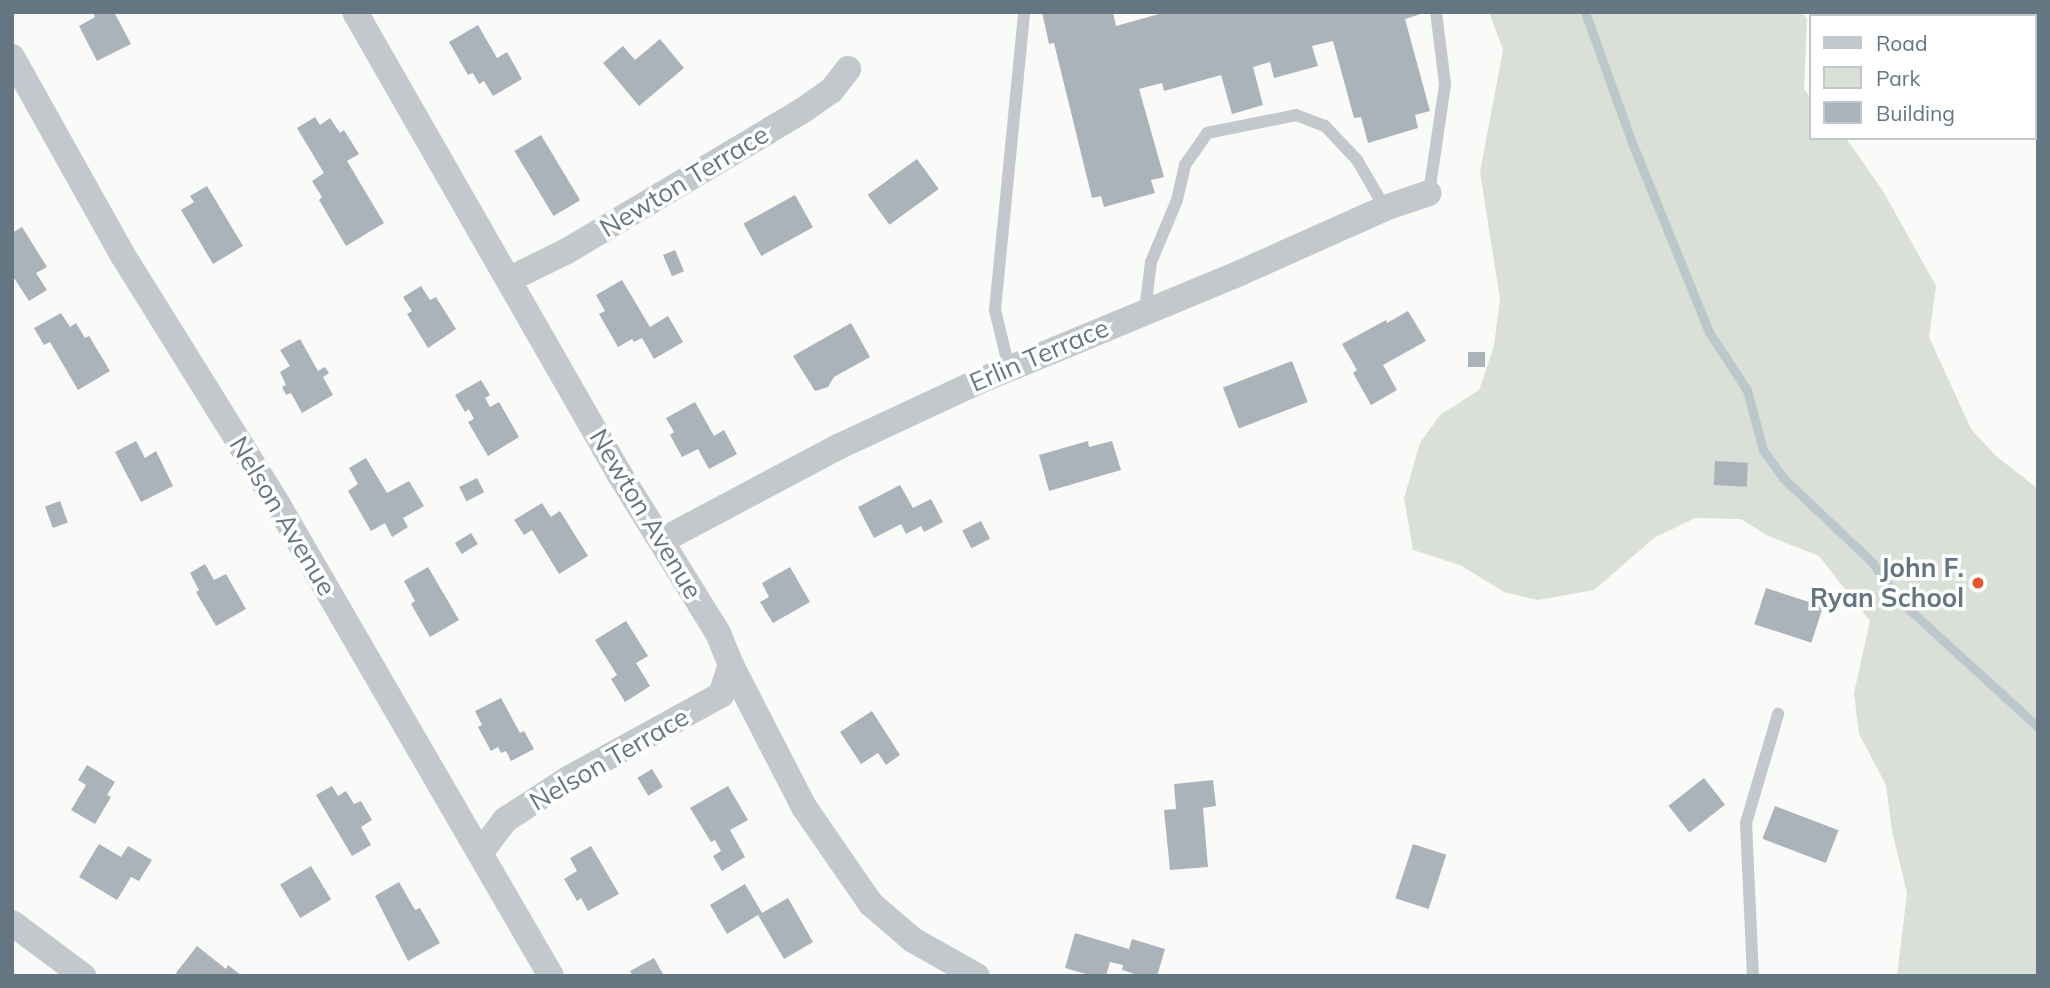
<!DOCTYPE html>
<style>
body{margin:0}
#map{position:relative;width:2050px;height:988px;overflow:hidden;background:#fafaf8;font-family:Mulish,sans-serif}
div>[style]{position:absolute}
.green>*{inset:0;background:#dadfd7}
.stream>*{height:9px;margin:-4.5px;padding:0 4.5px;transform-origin:4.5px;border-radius:4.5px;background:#bbc7cb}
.building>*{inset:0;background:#aab3b9;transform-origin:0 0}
.service>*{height:12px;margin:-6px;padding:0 6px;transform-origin:6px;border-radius:6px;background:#c3c8cc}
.minor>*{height:26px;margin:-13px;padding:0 13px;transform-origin:13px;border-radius:13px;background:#c3c8cc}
.dots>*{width:19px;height:19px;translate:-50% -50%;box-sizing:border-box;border:4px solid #fff;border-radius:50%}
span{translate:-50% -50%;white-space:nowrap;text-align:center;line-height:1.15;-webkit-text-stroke:7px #fff;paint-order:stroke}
.street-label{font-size:26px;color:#657683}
.poi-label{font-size:26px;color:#657683;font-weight:700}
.right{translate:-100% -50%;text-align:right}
.frame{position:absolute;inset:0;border:14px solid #657683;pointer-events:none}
.legend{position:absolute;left:1809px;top:14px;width:228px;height:126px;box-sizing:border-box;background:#fff;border:2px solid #c1c8cd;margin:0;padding:9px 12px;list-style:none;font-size:21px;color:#657683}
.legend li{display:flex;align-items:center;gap:14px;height:35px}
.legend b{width:35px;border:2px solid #c1c8cd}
</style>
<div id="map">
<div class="green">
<div style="clip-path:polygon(1489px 12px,1803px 12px,1807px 20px,1804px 89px,1810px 97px,1810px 138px,1846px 138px,1883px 191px,1936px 286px,1929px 337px,1971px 429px,1996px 456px,2038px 489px,2038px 976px,1897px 976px,1907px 893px,1892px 831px,1886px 785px,1859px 734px,1854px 693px,1870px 621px,1819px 556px,1766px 535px,1741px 519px,1695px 518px,1654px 538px,1594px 590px,1538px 600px,1504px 592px,1460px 565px,1413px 550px,1404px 498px,1420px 443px,1440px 415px,1479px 390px,1494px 346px,1500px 299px,1480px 172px,1503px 50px)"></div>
</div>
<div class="stream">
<div style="left:1585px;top:12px;width:141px;rotate:70.2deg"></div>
<div style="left:1633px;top:145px;width:202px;rotate:67.9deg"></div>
<div style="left:1709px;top:332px;width:69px;rotate:56.8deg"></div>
<div style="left:1747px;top:390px;width:62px;rotate:75.1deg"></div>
<div style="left:1763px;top:450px;width:34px;rotate:54deg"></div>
<div style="left:1783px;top:478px;width:122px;rotate:43.3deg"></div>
<div style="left:1872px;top:562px;width:48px;rotate:54.3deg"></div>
<div style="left:1900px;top:601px;width:187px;rotate:42.4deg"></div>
</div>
<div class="building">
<div style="clip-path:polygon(93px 12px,114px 12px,131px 44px,97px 61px,79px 26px,95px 17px)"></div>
<div style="clip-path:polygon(1042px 12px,1113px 12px,1116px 26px,1166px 12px,1427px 12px,1405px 19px,1430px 111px,1415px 115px,1418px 128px,1368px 143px,1361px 117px,1354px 118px,1333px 41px,1312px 46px,1318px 66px,1274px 78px,1270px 62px,1253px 67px,1263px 105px,1232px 114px,1221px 75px,1164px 91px,1162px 83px,1139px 89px,1164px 177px,1151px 180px,1155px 193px,1104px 207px,1101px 196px,1092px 198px,1054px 43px,1049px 44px)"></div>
<div style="clip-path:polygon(478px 25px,497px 58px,507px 52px,522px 79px,493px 96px,484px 81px,479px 84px,473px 73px,468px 75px,449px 42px)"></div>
<div style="clip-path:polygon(660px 39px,684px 68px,639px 106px,603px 63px,623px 46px,635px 60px)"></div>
<div style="left:2034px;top:88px;width:4px;height:43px;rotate:27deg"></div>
<div style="clip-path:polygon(315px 117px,320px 125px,330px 118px,340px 133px,344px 130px,359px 154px,347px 161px,384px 223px,346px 246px,319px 200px,322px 197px,312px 181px,324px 173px,297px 128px)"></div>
<div style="left:541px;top:135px;width:76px;height:31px;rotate:59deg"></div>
<div style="left:917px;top:159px;width:37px;height:61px;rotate:54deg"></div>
<div style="clip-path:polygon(207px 186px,243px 246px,213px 264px,181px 210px,194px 202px,190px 196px)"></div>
<div style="left:795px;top:195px;width:37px;height:59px;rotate:61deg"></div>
<div style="clip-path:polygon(22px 227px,47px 267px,36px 273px,47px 290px,29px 301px,12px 275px,12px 233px)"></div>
<div style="left:675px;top:250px;width:23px;height:13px;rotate:67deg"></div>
<div style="clip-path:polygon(622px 280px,650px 327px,668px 316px,683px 342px,654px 359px,642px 338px,634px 342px,632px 339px,618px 347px,599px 314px,605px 311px,596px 295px)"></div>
<div style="clip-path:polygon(421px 286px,430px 300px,436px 297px,456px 329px,428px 348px,407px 314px,412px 311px,403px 297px)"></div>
<div style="clip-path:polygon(1408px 311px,1426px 341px,1383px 365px,1397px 390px,1371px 405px,1353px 373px,1357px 370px,1342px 344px,1386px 320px,1387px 323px)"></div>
<div style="clip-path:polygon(61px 313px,70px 327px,76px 323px,85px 338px,89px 336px,110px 371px,78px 390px,50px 342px,44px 345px,34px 328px)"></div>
<div style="clip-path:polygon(851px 323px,870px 357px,834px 377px,828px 387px,815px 391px,793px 356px)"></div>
<div style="clip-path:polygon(300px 339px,318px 371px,325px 367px,329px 373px,323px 377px,333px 395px,302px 413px,291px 393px,286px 395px,282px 387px,286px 385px,280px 372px,290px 366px,280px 350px)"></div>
<div style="left:1468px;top:352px;width:17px;height:15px"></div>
<div style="left:1292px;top:361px;width:44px;height:74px;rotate:69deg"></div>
<div style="clip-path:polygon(481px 380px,490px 395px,485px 398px,490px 407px,499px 402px,519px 437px,488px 456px,468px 422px,474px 419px,469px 409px,465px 412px,455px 395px)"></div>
<div style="clip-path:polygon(695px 402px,714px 436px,724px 430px,737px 454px,709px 469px,698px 449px,682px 457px,670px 435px,674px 432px,666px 418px)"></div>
<div style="clip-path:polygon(136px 441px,145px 458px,156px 451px,173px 486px,141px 502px,115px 452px)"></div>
<div style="clip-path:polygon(1088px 441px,1089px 447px,1112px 441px,1121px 470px,1049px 491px,1039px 455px)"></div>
<div style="clip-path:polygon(366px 458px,387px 493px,409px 481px,424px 506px,403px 518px,408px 527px,392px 537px,385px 523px,371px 531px,348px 491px,358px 484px,349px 468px)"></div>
<div style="left:1715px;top:461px;width:33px;height:24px;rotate:3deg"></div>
<div style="left:477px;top:478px;width:16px;height:20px;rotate:63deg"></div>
<div style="clip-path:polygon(900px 485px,913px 508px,931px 499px,943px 522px,924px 532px,921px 526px,906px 534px,901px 524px,874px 538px,858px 507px)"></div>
<div style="left:60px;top:501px;width:23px;height:16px;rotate:70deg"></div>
<div style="clip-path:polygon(542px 503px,551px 517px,560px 511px,588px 556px,559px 574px,532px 530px,524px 535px,514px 520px)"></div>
<div style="left:981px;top:521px;width:20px;height:21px;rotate:63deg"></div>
<div style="left:471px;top:533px;width:13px;height:19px;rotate:58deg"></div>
<div style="clip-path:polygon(205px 564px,214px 580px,226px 574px,246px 609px,216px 626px,196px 592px,199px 590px,190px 573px)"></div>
<div style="clip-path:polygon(428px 567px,459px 620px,430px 637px,411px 604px,415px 601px,404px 581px)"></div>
<div style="clip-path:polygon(790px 567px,810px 602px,773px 623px,760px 602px,769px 597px,762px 583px)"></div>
<div style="left:1766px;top:588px;width:60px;height:38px;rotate:18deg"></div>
<div style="clip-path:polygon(626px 621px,648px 656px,636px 663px,650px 686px,625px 702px,611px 679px,617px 675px,595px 640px)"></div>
<div style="clip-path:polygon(501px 698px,520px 733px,524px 731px,534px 749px,511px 761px,506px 751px,501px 753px,498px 747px,491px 751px,478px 727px,482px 725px,475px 711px)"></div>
<div style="clip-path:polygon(872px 711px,900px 755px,886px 765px,878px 753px,861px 764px,840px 732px)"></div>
<div style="clip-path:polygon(87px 765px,115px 782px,107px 795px,111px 797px,95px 824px,71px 810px,86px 785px,78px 780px)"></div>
<div style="left:652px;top:769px;width:21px;height:17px;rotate:59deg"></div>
<div style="left:1704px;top:778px;width:34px;height:45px;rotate:52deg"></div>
<div style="clip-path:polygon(1213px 780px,1216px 806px,1203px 808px,1208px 867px,1170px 870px,1164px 810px,1176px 809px,1174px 784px)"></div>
<div style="clip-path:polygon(332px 786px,338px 796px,346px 791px,354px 804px,361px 801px,372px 820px,361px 827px,371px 845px,352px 856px,316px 795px)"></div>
<div style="clip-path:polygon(728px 786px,748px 820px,730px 830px,745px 857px,722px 871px,713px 856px,721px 851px,715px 840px,711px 842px,690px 808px)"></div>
<div style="left:1775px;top:806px;width:68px;height:35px;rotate:21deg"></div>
<div style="clip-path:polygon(99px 844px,121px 857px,128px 846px,152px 860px,139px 881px,131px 877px,117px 900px,79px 877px)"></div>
<div style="left:1413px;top:844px;width:35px;height:57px;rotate:18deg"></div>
<div style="clip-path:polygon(591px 846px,619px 894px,588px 911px,581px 898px,577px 901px,564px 879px,577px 871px,570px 858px)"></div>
<div style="left:311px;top:866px;width:39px;height:36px;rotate:59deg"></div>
<div style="clip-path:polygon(399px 882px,415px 910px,420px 908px,440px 943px,408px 961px,375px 896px)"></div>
<div style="clip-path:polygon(745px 884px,762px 913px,788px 898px,813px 942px,784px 959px,758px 915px,727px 934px,710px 905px)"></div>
<div style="clip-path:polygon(1075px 933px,1129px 949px,1132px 939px,1165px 949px,1157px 976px,1141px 976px,1122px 970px,1123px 965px,1110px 962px,1106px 976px,1093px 976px,1065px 968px)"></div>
<div style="clip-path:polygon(197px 946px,226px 969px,228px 965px,242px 976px,179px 976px,176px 973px)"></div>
<div style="clip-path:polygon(654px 958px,664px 976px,633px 976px,630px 971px)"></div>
</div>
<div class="service">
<div style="left:1429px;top:193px;width:110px;rotate:-81.6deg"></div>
<div style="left:1445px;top:84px;width:73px;rotate:-97.1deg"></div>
<div style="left:1145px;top:310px;width:48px;rotate:-82.9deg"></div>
<div style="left:1151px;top:262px;width:67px;rotate:-67.2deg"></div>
<div style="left:1177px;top:200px;width:36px;rotate:-77deg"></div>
<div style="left:1185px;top:165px;width:39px;rotate:-55deg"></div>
<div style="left:1207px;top:133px;width:91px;rotate:-11.4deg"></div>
<div style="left:1296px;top:115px;width:31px;rotate:21deg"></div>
<div style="left:1325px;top:126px;width:47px;rotate:46.7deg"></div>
<div style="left:1357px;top:160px;width:56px;rotate:59.7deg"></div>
<div style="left:1009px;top:368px;width:60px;rotate:-103.6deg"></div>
<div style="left:995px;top:310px;width:299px;rotate:-84.4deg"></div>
<div style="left:1753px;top:976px;width:153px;rotate:-92.6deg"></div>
<div style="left:1746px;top:823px;width:114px;rotate:-73.6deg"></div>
</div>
<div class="minor">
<div style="left:355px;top:12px;width:533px;rotate:60.22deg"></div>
<div style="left:620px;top:475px;width:186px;rotate:58.2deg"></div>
<div style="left:718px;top:633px;width:35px;rotate:68deg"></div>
<div style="left:731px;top:665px;width:160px;rotate:62.8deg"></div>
<div style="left:804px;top:807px;width:118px;rotate:55.4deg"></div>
<div style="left:871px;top:904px;width:55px;rotate:40.6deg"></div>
<div style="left:913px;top:940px;width:73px;rotate:29.4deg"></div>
<div style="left:12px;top:57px;width:226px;rotate:60.8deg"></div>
<div style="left:122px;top:254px;width:296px;rotate:58.1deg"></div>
<div style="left:278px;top:505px;width:544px;rotate:59.9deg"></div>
<div style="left:510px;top:279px;width:64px;rotate:-26.2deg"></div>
<div style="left:567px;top:251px;width:274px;rotate:-30.8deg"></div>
<div style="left:802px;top:111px;width:35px;rotate:-35deg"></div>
<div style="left:831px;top:91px;width:28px;rotate:-52deg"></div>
<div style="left:661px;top:541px;width:203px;rotate:-28deg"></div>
<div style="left:840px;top:446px;width:151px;rotate:-25deg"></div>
<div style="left:977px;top:382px;width:285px;rotate:-22.5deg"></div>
<div style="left:1240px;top:273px;width:159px;rotate:-24.1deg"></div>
<div style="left:1385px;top:208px;width:46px;rotate:-18.8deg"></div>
<div style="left:481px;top:852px;width:40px;rotate:-53deg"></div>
<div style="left:505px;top:820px;width:75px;rotate:-33.1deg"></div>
<div style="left:568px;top:779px;width:175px;rotate:-28.8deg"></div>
<div style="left:721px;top:695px;width:32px;rotate:-72deg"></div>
<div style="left:12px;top:923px;width:89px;rotate:36.7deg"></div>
</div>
<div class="dots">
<div style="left:1978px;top:583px;background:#e4572e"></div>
</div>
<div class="street-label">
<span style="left:684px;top:181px;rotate:-31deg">Newton Terrace</span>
<span style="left:1039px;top:355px;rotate:-23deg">Erlin Terrace</span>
<span style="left:646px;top:514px;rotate:59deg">Newton Avenue</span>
<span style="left:283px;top:516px;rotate:59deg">Nelson Avenue</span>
<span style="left:609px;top:759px;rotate:-30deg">Nelson Terrace</span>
</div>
<div class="poi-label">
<span class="right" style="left:1964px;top:583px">John F.<br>Ryan School</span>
</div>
<div class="frame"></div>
<ul class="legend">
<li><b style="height:9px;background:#c3c8cc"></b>Road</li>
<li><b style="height:19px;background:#dadfd7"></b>Park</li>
<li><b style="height:19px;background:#aab3b9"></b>Building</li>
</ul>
</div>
